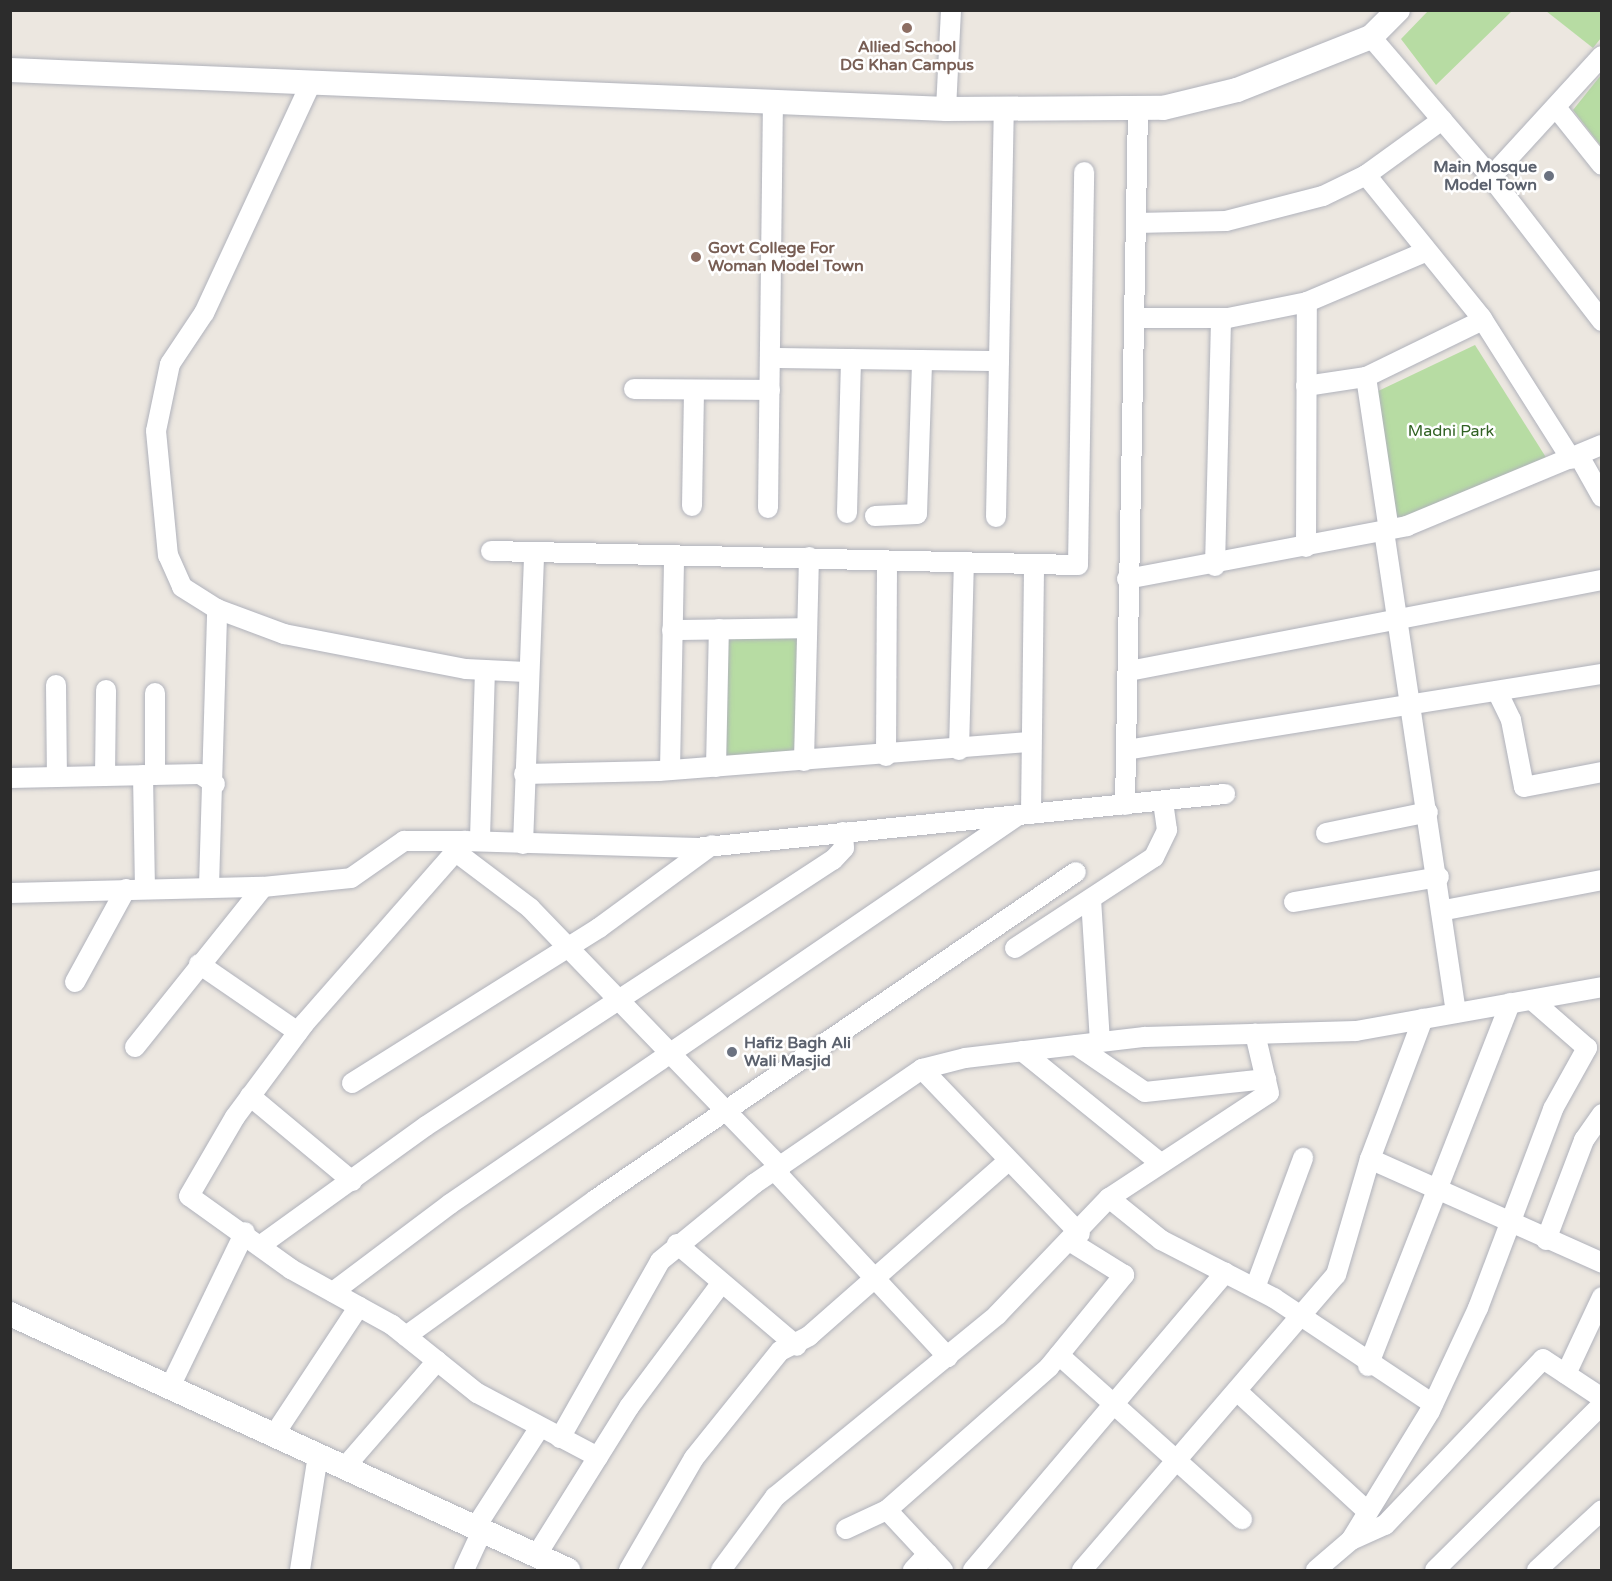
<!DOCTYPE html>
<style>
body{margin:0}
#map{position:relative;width:1612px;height:1581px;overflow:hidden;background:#ece7e0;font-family:"Varela Round",sans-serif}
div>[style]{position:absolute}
.green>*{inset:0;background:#b7dca3;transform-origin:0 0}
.roads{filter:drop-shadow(0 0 2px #b0b2bb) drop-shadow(0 0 2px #b0b2bb)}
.minor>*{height:20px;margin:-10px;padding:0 10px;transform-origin:10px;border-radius:10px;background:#fff}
.tertiary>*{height:24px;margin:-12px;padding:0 12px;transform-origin:12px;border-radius:12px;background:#fff}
.dots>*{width:16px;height:16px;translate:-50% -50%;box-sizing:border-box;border:3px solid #fff;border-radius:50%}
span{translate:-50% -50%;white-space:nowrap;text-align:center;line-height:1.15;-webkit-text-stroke:5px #fff;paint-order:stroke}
.education-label{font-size:16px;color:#785e54;font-weight:700}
.left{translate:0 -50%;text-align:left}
.worship-label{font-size:16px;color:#5b616d;font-weight:700}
.right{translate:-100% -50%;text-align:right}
.park-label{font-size:16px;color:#316223}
.frame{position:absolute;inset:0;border:12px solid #2c2c2c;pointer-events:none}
</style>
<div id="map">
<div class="green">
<div style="clip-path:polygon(1428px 11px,1428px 10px,1512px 11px,1436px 85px,1401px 39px)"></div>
<div style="clip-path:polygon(1546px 11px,1601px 11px,1601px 38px,1593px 48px)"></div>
<div style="clip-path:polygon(1601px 75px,1601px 146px,1573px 110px)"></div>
<div style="clip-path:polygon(1475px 345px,1547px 459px,1398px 522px,1374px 393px)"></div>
<div style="left:725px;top:635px;width:74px;height:123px;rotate:1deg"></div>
</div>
<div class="roads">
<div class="minor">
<div style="left:1371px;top:37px;width:184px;rotate:49.4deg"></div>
<div style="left:1491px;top:177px;width:182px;rotate:52.4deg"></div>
<div style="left:310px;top:85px;width:251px;rotate:114.9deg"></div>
<div style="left:204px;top:313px;width:61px;rotate:123.7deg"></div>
<div style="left:170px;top:364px;width:68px;rotate:101.8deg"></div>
<div style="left:156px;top:431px;width:125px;rotate:84.5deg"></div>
<div style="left:168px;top:555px;width:35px;rotate:66deg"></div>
<div style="left:182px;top:587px;width:41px;rotate:32.2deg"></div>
<div style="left:217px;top:609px;width:72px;rotate:20.5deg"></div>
<div style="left:284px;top:634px;width:185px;rotate:10.9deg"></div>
<div style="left:466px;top:669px;width:60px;rotate:2.9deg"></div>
<div style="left:946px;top:109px;width:99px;rotate:-87.1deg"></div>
<div style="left:1558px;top:110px;width:70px;rotate:51.3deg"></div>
<div style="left:1366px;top:175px;width:183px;rotate:51deg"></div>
<div style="left:1481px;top:317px;width:168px;rotate:57.6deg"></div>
<div style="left:1491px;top:177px;width:164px;rotate:-47.5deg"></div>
<div style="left:1136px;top:223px;width:90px;rotate:-1.3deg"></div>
<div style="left:1226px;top:221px;width:100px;rotate:-14.5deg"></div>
<div style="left:1323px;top:196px;width:48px;rotate:-26deg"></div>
<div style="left:1366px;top:175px;width:94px;rotate:-35.9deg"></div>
<div style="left:1134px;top:318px;width:94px"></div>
<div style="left:1228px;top:318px;width:81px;rotate:-11.4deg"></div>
<div style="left:1307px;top:302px;width:130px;rotate:-23deg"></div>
<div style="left:770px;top:358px;width:229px;rotate:0.8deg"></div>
<div style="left:1366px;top:377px;width:155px;rotate:81.5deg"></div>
<div style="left:1306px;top:386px;width:61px;rotate:-8.5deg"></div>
<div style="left:1366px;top:377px;width:130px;rotate:-26deg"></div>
<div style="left:634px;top:389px;width:136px;rotate:0.4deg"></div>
<div style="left:1579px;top:456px;width:47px;rotate:60.7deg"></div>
<div style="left:692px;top:506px;width:116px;rotate:-89deg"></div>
<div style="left:768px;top:508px;width:405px;rotate:-89.3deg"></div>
<div style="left:847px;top:513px;width:154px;rotate:-88.5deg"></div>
<div style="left:875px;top:516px;width:42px;rotate:-2.7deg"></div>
<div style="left:917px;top:514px;width:154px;rotate:-88.1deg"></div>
<div style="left:996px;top:517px;width:408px;rotate:-88.9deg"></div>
<div style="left:1384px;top:531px;width:487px;rotate:81.5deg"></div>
<div style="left:1306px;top:547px;width:245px;rotate:-89.8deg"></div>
<div style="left:491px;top:551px;width:587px;rotate:1.37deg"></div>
<div style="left:1078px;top:565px;width:393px;rotate:-89.1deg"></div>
<div style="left:1215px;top:566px;width:248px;rotate:-88.6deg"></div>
<div style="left:1127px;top:579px;width:285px;rotate:-10.7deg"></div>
<div style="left:1407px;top:526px;width:211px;rotate:-22.6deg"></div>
<div style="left:672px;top:630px;width:135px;rotate:-0.8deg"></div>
<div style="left:1129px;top:671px;width:482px;rotate:-10.9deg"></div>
<div style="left:56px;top:685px;width:92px;rotate:89.4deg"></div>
<div style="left:1497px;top:691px;width:32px;rotate:64deg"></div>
<div style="left:1511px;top:720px;width:68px;rotate:79deg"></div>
<div style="left:1524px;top:787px;width:79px;rotate:-10.9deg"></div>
<div style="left:155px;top:693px;width:82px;rotate:90deg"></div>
<div style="left:959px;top:750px;width:187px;rotate:-88.5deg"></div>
<div style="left:1126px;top:750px;width:482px;rotate:-9.1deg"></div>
<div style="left:886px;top:756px;width:195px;rotate:-89.7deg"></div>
<div style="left:804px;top:761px;width:204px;rotate:-88.6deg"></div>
<div style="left:716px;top:767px;width:138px;rotate:-88.8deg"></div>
<div style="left:670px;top:770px;width:215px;rotate:-88.9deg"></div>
<div style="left:524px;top:774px;width:135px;rotate:-1.3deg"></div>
<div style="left:659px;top:771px;width:372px;rotate:-4.5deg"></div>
<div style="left:143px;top:775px;width:114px;rotate:89deg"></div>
<div style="left:105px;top:776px;width:86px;rotate:-89.3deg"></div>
<div style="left:10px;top:778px;width:190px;rotate:-1.2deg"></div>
<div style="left:200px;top:774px;width:18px;rotate:34deg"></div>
<div style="left:1125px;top:805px;width:697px;rotate:-88.93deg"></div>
<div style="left:1031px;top:814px;width:250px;rotate:-89.3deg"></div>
<div style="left:1326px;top:833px;width:104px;rotate:-11.6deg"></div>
<div style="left:480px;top:838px;width:168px;rotate:-88.3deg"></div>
<div style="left:523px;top:844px;width:292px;rotate:-87.8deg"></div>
<div style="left:456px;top:852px;width:93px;rotate:37.1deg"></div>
<div style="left:530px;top:908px;width:361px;rotate:46deg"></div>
<div style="left:209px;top:886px;width:277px;rotate:-88.3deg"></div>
<div style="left:10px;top:893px;width:253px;rotate:-1.4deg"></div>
<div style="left:263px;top:887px;width:88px;rotate:-5.8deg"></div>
<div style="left:351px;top:878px;width:65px;rotate:-34.9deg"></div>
<div style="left:404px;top:841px;width:61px"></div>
<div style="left:1091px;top:899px;width:143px;rotate:86.4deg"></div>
<div style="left:1294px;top:902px;width:147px;rotate:-9.8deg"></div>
<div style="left:1445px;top:910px;width:160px;rotate:-10.8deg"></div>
<div style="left:1015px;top:948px;width:166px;rotate:-33.2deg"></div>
<div style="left:1154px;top:857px;width:30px;rotate:-64deg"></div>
<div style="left:1167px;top:830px;width:29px;rotate:-98deg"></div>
<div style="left:199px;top:964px;width:120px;rotate:34.5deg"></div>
<div style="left:75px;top:982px;width:106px;rotate:-61.3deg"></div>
<div style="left:1076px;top:1045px;width:83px;rotate:34.3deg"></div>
<div style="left:1145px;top:1092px;width:122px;rotate:-6.1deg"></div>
<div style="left:135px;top:1047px;width:205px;rotate:-51.3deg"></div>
<div style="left:1022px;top:1051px;width:176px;rotate:39deg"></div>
<div style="left:922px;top:1069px;width:228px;rotate:46.2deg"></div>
<div style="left:352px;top:1083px;width:292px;rotate:-32.1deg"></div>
<div style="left:599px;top:928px;width:140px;rotate:-36.3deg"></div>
<div style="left:250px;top:1096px;width:133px;rotate:39.8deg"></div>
<div style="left:1370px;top:1159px;width:254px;rotate:24.1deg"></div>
<div style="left:775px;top:1171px;width:254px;rotate:47.1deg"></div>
<div style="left:1109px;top:1198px;width:67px;rotate:38.9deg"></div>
<div style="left:1161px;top:1240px;width:127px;rotate:27.2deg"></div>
<div style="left:1274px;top:1298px;width:191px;rotate:33.7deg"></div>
<div style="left:1546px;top:1240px;width:107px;rotate:-69.2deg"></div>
<div style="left:1584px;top:1140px;width:32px;rotate:-55deg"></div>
<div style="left:677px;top:1244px;width:157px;rotate:40.4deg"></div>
<div style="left:261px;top:1245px;width:203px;rotate:-35.8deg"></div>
<div style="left:426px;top:1126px;width:486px;rotate:-33.2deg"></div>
<div style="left:833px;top:860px;width:16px;rotate:-47deg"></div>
<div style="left:844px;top:848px;width:16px;rotate:-94deg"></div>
<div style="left:1255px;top:1288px;width:139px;rotate:-69.7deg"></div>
<div style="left:333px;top:1292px;width:146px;rotate:-36.9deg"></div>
<div style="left:450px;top:1204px;width:687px;rotate:-34.38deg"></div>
<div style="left:406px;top:1336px;width:233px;rotate:-35.7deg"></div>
<div style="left:595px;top:1200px;width:582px;rotate:-34.29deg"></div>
<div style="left:1059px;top:1355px;width:246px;rotate:41.9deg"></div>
<div style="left:1368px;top:1366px;width:390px;rotate:-68.6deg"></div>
<div style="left:1566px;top:1374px;width:85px;rotate:-64.9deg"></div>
<div style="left:170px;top:1387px;width:172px;rotate:-64.2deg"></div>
<div style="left:1238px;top:1392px;width:176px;rotate:42.7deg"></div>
<div style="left:274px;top:1435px;width:154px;rotate:-56.6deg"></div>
<div style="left:560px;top:1438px;width:203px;rotate:-60.5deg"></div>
<div style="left:660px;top:1261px;width:122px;rotate:-39.3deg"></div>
<div style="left:754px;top:1184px;width:204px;rotate:-34.4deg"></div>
<div style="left:922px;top:1069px;width:44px;rotate:-14.3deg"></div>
<div style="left:965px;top:1058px;width:181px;rotate:-6.7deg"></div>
<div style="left:1145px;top:1037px;width:211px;rotate:-1.6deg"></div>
<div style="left:1356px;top:1031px;width:250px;rotate:-10.1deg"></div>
<div style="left:598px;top:1457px;width:137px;rotate:-152.1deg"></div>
<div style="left:477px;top:1393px;width:109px;rotate:-141.3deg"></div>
<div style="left:392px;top:1325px;width:115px;rotate:-151deg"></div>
<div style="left:291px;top:1269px;width:125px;rotate:-144.4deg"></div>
<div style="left:189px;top:1196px;width:91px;rotate:-59.8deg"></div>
<div style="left:235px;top:1117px;width:116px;rotate:-53.4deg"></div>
<div style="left:304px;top:1024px;width:244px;rotate:-48.7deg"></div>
<div style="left:465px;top:841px;width:231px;rotate:1.7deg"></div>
<div style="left:696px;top:848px;width:532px;rotate:-5.83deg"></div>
<div style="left:344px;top:1468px;width:142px;rotate:-49deg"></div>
<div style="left:887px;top:1510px;width:82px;rotate:47deg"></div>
<div style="left:475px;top:1528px;width:120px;rotate:-57.2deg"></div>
<div style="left:846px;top:1529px;width:45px;rotate:-24.9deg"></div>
<div style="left:887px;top:1510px;width:216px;rotate:-41.4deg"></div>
<div style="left:1049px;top:1367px;width:119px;rotate:-50.8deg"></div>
<div style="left:1124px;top:1275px;width:62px;rotate:-148.1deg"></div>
<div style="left:1351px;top:1540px;width:151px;rotate:-58.5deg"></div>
<div style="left:1430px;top:1411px;width:114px;rotate:-65deg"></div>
<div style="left:1478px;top:1308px;width:213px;rotate:-69.3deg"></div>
<div style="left:1553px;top:1109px;width:70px;rotate:-60.9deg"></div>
<div style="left:1587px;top:1048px;width:73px;rotate:-138.9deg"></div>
<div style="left:536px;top:1556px;width:176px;rotate:-58deg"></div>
<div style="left:629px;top:1407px;width:152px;rotate:-53.3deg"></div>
<div style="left:300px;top:1570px;width:116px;rotate:-81.1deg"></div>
<div style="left:464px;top:1570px;width:43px;rotate:-65.2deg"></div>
<div style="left:629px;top:1570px;width:129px;rotate:-59.9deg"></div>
<div style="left:694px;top:1458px;width:137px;rotate:-51.2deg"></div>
<div style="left:780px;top:1351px;width:33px;rotate:-27deg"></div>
<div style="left:809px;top:1336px;width:265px;rotate:-41.3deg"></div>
<div style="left:721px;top:1570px;width:91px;rotate:-53.5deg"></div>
<div style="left:775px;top:1497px;width:287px;rotate:-39.3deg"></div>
<div style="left:997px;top:1315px;width:162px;rotate:-46.3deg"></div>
<div style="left:1109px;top:1198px;width:191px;rotate:-33.3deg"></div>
<div style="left:1269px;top:1093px;width:61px;rotate:-103.3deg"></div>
<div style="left:913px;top:1570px;width:22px;rotate:-47deg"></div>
<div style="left:973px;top:1570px;width:390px;rotate:-49.7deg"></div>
<div style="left:1082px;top:1570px;width:389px;rotate:-49.3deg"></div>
<div style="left:1336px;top:1275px;width:121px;rotate:-73.7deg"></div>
<div style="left:1370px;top:1159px;width:150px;rotate:-69.3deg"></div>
<div style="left:1316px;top:1570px;width:46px;rotate:-40.6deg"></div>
<div style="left:1351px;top:1540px;width:37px;rotate:-24deg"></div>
<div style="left:1385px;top:1525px;width:229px;rotate:-46.4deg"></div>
<div style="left:1543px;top:1359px;width:71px;rotate:33.5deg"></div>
<div style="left:1435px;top:1570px;width:235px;rotate:-44.7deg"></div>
<div style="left:1537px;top:1570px;width:88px;rotate:-42.7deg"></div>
</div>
<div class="tertiary">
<div style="left:10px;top:70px;width:937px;rotate:2.39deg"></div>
<div style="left:946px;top:109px;width:217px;rotate:-0.3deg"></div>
<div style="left:1163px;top:108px;width:76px;rotate:-13.7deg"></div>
<div style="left:1237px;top:90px;width:144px;rotate:-21.6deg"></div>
<div style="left:1371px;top:37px;width:38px;rotate:-45deg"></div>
<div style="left:10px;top:1314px;width:614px;rotate:24.64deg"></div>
</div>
</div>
<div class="dots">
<div style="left:907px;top:28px;background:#8d6e63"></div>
<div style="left:1549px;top:176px;background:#6b7280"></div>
<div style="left:696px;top:257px;background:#8d6e63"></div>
<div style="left:732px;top:1052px;background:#6b7280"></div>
</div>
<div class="education-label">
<span style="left:907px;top:56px">Allied School<br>DG Khan Campus</span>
<span class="left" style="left:708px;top:257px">Govt College For<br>Woman Model Town</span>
</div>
<div class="worship-label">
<span class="right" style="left:1537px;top:176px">Main Mosque<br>Model Town</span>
<span class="left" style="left:744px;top:1052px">Hafiz Bagh Ali<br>Wali Masjid</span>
</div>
<div class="park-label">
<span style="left:1451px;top:431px">Madni Park</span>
</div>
<div class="frame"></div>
</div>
